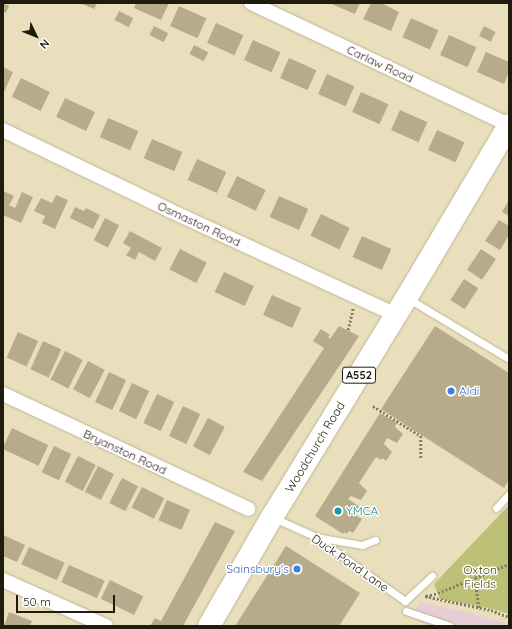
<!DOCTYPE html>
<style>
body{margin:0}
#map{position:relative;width:512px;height:629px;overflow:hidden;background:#eadfbd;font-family:Quicksand,sans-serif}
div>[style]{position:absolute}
.commercial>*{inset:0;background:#e7ced5}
.green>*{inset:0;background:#bdc177}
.building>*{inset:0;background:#b6ac8c;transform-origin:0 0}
.path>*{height:2.5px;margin-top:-1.25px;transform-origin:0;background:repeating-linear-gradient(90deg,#857e66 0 2px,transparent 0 4px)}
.roads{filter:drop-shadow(0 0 1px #beb493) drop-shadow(0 0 1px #beb493)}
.service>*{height:7px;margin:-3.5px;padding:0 3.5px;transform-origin:3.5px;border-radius:3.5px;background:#fff}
.minor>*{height:14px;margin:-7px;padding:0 7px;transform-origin:7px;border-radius:7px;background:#fff}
.trunk>*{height:22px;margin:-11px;padding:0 11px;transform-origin:11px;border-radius:11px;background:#fff}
.dots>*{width:11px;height:11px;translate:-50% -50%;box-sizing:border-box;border:2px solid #fff;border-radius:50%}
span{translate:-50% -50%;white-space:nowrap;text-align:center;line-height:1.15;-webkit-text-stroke:3px #fff;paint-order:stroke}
.shield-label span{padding:1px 3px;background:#fff;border:1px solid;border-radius:3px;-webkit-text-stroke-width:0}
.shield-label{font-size:11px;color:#1f1b0f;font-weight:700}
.street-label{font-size:12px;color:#1f1b0f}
.shop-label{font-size:12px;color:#366cbe}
.left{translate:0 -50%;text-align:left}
.right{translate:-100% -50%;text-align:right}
.culture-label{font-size:12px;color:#0d838f}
.park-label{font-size:12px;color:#484a02}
.frame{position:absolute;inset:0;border:4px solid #1f1b0f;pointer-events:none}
.north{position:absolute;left:16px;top:16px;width:40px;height:40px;-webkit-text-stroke:3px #fff;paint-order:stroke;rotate:133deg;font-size:11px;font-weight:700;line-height:16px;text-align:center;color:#1f1b0f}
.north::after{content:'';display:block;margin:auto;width:14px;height:18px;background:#1f1b0f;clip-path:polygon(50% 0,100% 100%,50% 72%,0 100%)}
.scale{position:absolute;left:16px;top:595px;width:99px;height:18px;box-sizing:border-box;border:2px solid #1f1b0f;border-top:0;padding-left:5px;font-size:12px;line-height:14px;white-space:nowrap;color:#1f1b0f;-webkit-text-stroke:3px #fff;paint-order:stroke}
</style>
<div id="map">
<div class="commercial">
<div style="clip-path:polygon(420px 602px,471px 613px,509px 624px,509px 626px,429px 626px,410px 617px)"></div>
</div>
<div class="green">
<div style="clip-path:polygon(509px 505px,509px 614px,493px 609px,440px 599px,434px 584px)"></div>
</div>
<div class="building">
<div style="clip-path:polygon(3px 3px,9px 6px,6px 13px,3px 11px)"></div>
<div style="clip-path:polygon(80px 3px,97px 3px,94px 9px)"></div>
<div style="clip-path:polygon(136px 3px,169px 3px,161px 20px,134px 8px)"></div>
<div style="clip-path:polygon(329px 3px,360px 3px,355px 14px)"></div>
<div style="clip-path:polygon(371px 3px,381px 3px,399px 12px,391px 31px,363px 19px)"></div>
<div style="left:179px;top:6px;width:30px;height:22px;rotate:24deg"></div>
<div style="left:119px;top:11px;width:16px;height:10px;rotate:27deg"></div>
<div style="left:411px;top:18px;width:30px;height:21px;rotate:24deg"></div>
<div style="left:216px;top:23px;width:30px;height:22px;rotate:24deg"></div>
<div style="left:154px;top:26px;width:16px;height:10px;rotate:27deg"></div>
<div style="left:484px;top:26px;width:13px;height:11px;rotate:27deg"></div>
<div style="left:449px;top:35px;width:30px;height:22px;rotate:24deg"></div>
<div style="left:253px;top:40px;width:30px;height:22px;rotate:24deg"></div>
<div style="left:194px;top:45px;width:16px;height:10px;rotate:27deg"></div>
<div style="clip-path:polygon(486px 52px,509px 62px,509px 72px,504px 84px,477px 72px)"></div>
<div style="left:289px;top:58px;width:30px;height:22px;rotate:24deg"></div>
<div style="clip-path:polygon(3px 67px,13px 72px,4px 92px,3px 91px)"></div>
<div style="left:327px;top:74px;width:30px;height:22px;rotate:24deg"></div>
<div style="left:21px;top:78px;width:32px;height:21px;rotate:26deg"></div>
<div style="left:361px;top:92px;width:30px;height:22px;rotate:24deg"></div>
<div style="left:65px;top:98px;width:33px;height:21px;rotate:25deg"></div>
<div style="left:400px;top:110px;width:30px;height:22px;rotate:24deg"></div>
<div style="left:108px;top:118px;width:33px;height:21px;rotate:23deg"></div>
<div style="left:437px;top:130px;width:30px;height:22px;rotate:24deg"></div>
<div style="left:152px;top:139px;width:33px;height:21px;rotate:23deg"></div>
<div style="left:197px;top:159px;width:32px;height:23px;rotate:24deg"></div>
<div style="left:237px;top:176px;width:32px;height:23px;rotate:26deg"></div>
<div style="clip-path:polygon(3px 191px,14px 196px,9px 205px,15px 208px,22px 192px,33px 197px,21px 223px,3px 215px)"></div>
<div style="clip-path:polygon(56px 195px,68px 200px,55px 229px,42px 223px,45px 216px,34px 211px,41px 198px,52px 203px)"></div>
<div style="left:279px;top:196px;width:32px;height:23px;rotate:24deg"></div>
<div style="clip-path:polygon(509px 200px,509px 216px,502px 212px)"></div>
<div style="clip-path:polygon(75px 207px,84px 211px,86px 208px,100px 215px,93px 229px,70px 218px)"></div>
<div style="left:321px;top:214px;width:32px;height:24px;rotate:26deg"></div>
<div style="left:105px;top:218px;width:16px;height:25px;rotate:27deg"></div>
<div style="clip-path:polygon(499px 220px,509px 226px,509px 235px,500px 250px,485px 241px)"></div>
<div style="clip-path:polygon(130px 231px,162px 248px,155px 261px,139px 252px,135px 260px,126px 255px,131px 248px,123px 243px)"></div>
<div style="left:362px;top:236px;width:32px;height:23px;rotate:24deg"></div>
<div style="left:180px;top:249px;width:30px;height:23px;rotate:27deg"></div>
<div style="left:481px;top:249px;width:18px;height:25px;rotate:34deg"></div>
<div style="left:224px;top:272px;width:33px;height:22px;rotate:25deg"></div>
<div style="left:464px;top:279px;width:17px;height:25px;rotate:33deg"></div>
<div style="left:272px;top:295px;width:32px;height:22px;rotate:24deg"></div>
<div style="clip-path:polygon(339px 326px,359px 336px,340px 365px,262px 481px,243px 472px,324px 348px,313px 341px,321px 329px,330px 335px,328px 337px,330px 339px)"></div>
<div style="clip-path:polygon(435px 326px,509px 373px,509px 480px,504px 488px,381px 409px)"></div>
<div style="left:18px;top:332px;width:22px;height:28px;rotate:24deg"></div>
<div style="left:43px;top:341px;width:20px;height:31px;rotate:24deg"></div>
<div style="left:65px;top:351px;width:20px;height:32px;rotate:27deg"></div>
<div style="left:88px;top:361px;width:19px;height:32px;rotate:28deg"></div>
<div style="left:109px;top:372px;width:19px;height:33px;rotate:25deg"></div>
<div style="left:132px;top:383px;width:19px;height:31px;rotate:25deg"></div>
<div style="left:157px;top:394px;width:19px;height:32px;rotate:25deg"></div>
<div style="left:183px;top:406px;width:19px;height:33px;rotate:25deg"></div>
<div style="clip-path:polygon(380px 413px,397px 423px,395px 427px,403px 434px,397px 443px,387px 438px,384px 444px,392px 452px,386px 461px,382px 458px,381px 460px,376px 457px,359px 483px,367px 491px,361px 500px,351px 496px,348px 499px,360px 507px,355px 515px,362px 519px,353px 533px,349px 531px,347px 534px,344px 532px,343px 534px,315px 516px)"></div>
<div style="left:208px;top:418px;width:19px;height:32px;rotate:28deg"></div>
<div style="left:12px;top:428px;width:40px;height:23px;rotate:25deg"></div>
<div style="left:54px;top:446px;width:19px;height:29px;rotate:25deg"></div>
<div style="left:78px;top:456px;width:20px;height:29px;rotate:27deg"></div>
<div style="left:98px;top:466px;width:18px;height:29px;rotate:27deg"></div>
<div style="left:122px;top:478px;width:18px;height:28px;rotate:27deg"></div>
<div style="left:142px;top:487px;width:25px;height:23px;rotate:27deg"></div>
<div style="left:167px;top:500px;width:25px;height:22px;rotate:23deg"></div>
<div style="clip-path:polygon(215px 522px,235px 531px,183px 626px,150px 626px,155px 618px,161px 621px)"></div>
<div style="clip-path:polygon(3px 535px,25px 545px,17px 562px,3px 556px)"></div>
<div style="clip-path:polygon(286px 546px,360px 593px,339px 626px,235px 626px)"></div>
<div style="left:29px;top:547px;width:39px;height:19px;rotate:24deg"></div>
<div style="left:69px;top:565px;width:39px;height:19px;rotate:24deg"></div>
<div style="left:110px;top:580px;width:37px;height:21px;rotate:26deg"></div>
<div style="clip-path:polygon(9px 612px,32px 621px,30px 626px,4px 626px)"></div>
</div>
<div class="path">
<div style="left:348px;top:330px;width:22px;rotate:-77deg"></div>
<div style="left:373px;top:406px;width:57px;rotate:32deg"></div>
<div style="left:421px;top:436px;width:23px;rotate:90deg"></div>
<div style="left:475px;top:578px;width:30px;rotate:82deg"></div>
<div style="left:425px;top:596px;width:67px;rotate:12deg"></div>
<div style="left:491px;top:610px;width:19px;rotate:21deg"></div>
<div style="left:426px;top:596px;width:12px;rotate:-14deg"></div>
<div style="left:438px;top:593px;width:77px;rotate:-22.2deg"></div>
</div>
<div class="roads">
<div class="service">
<div style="left:409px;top:299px;width:117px;rotate:31deg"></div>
<div style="left:496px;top:508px;width:19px;rotate:-47deg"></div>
<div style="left:274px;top:518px;width:44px;rotate:24.2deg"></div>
<div style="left:314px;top:536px;width:112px;rotate:35.5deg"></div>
<div style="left:405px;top:601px;width:37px;rotate:-43deg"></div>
<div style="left:316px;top:537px;width:47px;rotate:9.9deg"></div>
<div style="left:362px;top:545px;width:14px;rotate:-21deg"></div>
<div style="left:406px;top:611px;width:46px;rotate:18.8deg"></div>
</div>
<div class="minor">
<div style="left:251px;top:3px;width:285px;rotate:25.3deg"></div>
<div style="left:3px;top:130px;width:184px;rotate:25.7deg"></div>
<div style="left:169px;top:210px;width:250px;rotate:24.8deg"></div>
<div style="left:3px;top:394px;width:271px;rotate:25.1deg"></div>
<div style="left:3px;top:580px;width:113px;rotate:24.1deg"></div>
</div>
<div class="trunk">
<div style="left:209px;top:626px;width:126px;rotate:-60deg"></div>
<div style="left:272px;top:517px;width:258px;rotate:-58.5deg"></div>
<div style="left:407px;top:297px;width:200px;rotate:-59.3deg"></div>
</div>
</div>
<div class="dots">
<div style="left:451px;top:391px;background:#3f7fe0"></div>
<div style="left:338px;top:511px;background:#0f9aa8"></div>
<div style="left:297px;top:569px;background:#3f7fe0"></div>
</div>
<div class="shield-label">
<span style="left:359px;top:375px">A552</span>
</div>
<div class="street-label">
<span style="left:380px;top:64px;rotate:25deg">Carlaw Road</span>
<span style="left:199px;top:224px;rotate:25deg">Osmaston Road</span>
<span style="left:315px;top:447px;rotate:-59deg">Woodchurch Road</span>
<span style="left:125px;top:452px;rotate:25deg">Bryanston Road</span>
<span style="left:350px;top:563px;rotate:35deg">Duck Pond Lane</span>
</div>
<div class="shop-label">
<span class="left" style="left:459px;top:391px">Aldi</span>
<span class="right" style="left:289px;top:569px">Sainsbury's</span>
</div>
<div class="culture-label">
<span class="left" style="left:346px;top:511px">YMCA</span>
</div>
<div class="park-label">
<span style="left:480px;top:577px">Oxton<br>Fields</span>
</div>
<div class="frame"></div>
<div class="north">N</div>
<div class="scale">50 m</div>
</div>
